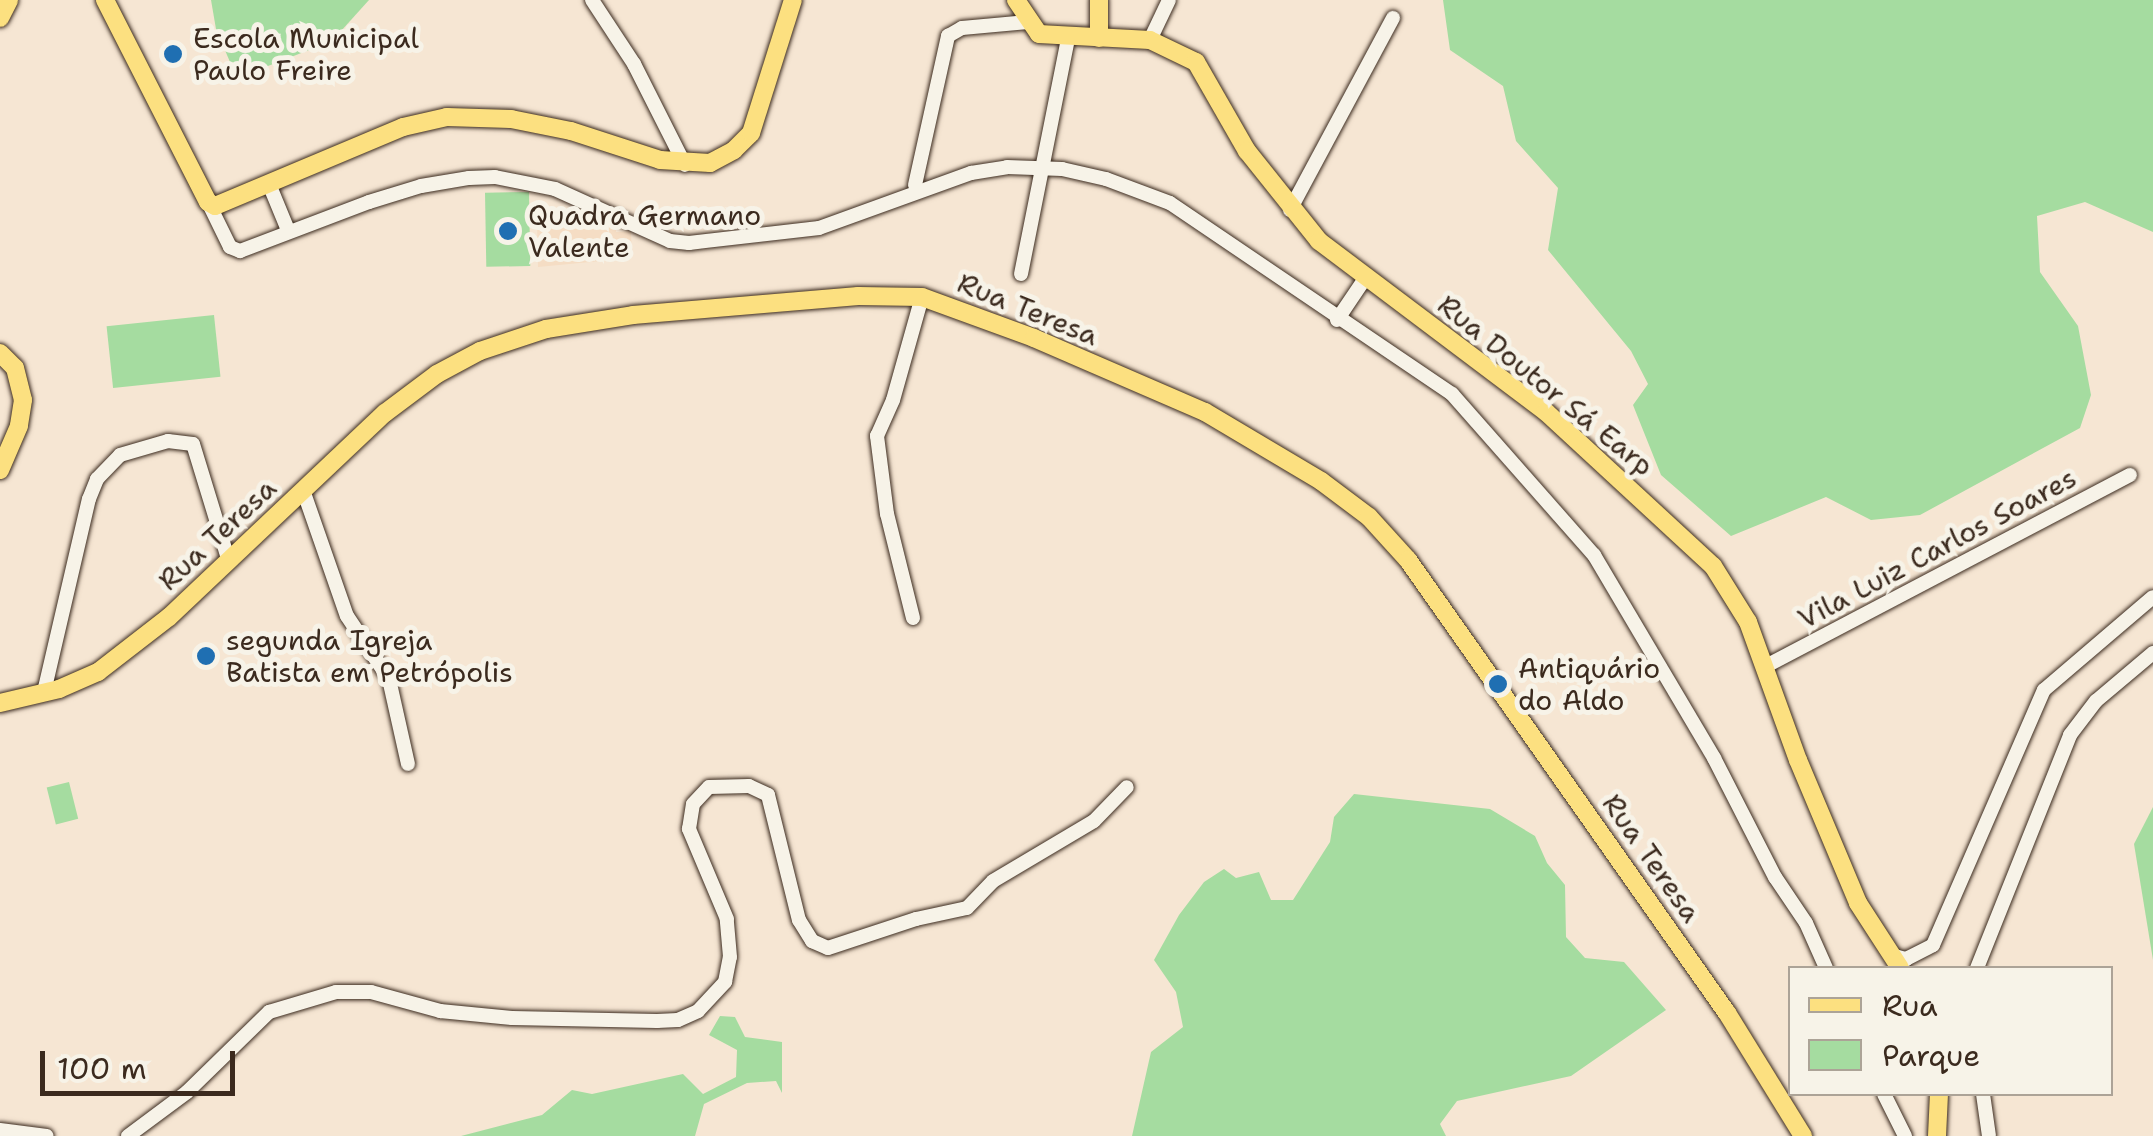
<!DOCTYPE html>
<meta charset="utf-8">
<style>
body{margin:0}
#map{position:relative;width:2153px;height:1136px;overflow:hidden;background:#f6e6d3;font-family:"Shantell Sans",sans-serif}
div>[style]{position:absolute}
.built>*{inset:0;background:#f5ddc4}
.green>*{inset:0;background:#a5dca0;transform-origin:0 0}
.roads{filter:drop-shadow(0 0 2px #3b2a1e) drop-shadow(0 0 2px #3b2a1e)}
.minor>*{height:14px;margin:-7px;padding:0 7px;transform-origin:7px;border-radius:7px;background:#f7f3e8}
.major>*{height:18px;margin:-9px;padding:0 9px;transform-origin:9px;border-radius:9px;background:#fce080}
.dots>*{width:28px;height:28px;translate:-50% -50%;box-sizing:border-box;border:5px solid #f7f3e8;border-radius:50%}
span{translate:-50% -50%;white-space:nowrap;text-align:center;line-height:1.15;-webkit-text-stroke:10px #f7f3e8;paint-order:stroke}
.poi-label{font-size:28px;color:#3b2a1e}
.left{translate:0 -50%;text-align:left}
.street-label{font-size:28px;color:#3b2a1e}
.legend{position:absolute;left:1788px;top:966px;width:325px;height:130px;box-sizing:border-box;background:#f7f3e8;border:2px solid #aca397;margin:0;padding:12px 18px;list-style:none;font-size:30px;color:#3b2a1e}
.legend li{display:flex;align-items:center;gap:20px;height:50px}
.legend b{width:50px;border:2px solid #aca397}
.scale{position:absolute;left:40px;top:1051px;width:195px;height:45px;box-sizing:border-box;border:5px solid #3b2a1e;border-top:0;padding-left:12px;font-size:30px;line-height:35px;white-space:nowrap;color:#3b2a1e;-webkit-text-stroke:8px #f7f3e8;paint-order:stroke}
</style>
<div id="map">
<div class="built">
<div style="clip-path:polygon(602px 215px,616px 222px,616px 232px,631px 231px,632px 258px,538px 267px,537px 221px)"></div>
</div>
<div class="green">
<div style="clip-path:polygon(211px 0,369px 0,332px 41px,268px 66px,230px 62px,216px 29px)"></div>
<div style="clip-path:polygon(1443px 0,2153px 0,2153px 232px,2085px 202px,2037px 216px,2040px 272px,2078px 326px,2091px 395px,2080px 428px,1920px 515px,1871px 520px,1826px 497px,1731px 536px,1661px 475px,1633px 405px,1648px 384px,1631px 351px,1548px 250px,1558px 188px,1516px 141px,1503px 86px,1450px 50px)"></div>
<div style="left:529px;top:192px;width:74px;height:44px;rotate:89deg"></div>
<div style="left:214px;top:315px;width:62px;height:108px;rotate:84deg"></div>
<div style="left:69px;top:782px;width:38px;height:23px;rotate:76deg"></div>
<div style="clip-path:polygon(1354px 794px,1490px 809px,1535px 836px,1547px 863px,1565px 885px,1566px 937px,1585px 958px,1624px 962px,1666px 1010px,1571px 1076px,1457px 1101px,1440px 1124px,1446px 1136px,1132px 1136px,1151px 1052px,1183px 1027px,1176px 992px,1154px 960px,1179px 915px,1204px 882px,1224px 869px,1236px 878px,1259px 872px,1271px 900px,1293px 900px,1330px 842px,1334px 817px)"></div>
<div style="clip-path:polygon(2153px 807px,2153px 960px,2134px 844px)"></div>
<div style="clip-path:polygon(720px 1016px,735px 1017px,745px 1037px,782px 1042px,782px 1093px,776px 1081px,747px 1083px,704px 1104px,695px 1136px,461px 1136px,542px 1115px,572px 1090px,592px 1094px,683px 1074px,703px 1094px,736px 1077px,737px 1050px,709px 1035px)"></div>
</div>
<div class="roads">
<div class="minor">
<div style="left:592px;top:0;width:77px;rotate:56.7deg"></div>
<div style="left:634px;top:64px;width:113px;rotate:63.2deg"></div>
<div style="left:1150px;top:40px;width:44px;rotate:-64.6deg"></div>
<div style="left:269px;top:184px;width:50px;rotate:67.6deg"></div>
<div style="left:915px;top:185px;width:153px;rotate:-77.5deg"></div>
<div style="left:948px;top:36px;width:16px;rotate:-30deg"></div>
<div style="left:962px;top:28px;width:66px;rotate:-5.2deg"></div>
<div style="left:208px;top:202px;width:50px;rotate:63.9deg"></div>
<div style="left:230px;top:247px;width:11px;rotate:22deg"></div>
<div style="left:240px;top:251px;width:138px;rotate:-20.8deg"></div>
<div style="left:369px;top:202px;width:54px;rotate:-17.1deg"></div>
<div style="left:421px;top:186px;width:49px;rotate:-9.5deg"></div>
<div style="left:469px;top:178px;width:26px;rotate:-2deg"></div>
<div style="left:495px;top:177px;width:61px;rotate:11.3deg"></div>
<div style="left:555px;top:189px;width:126px;rotate:24.3deg"></div>
<div style="left:670px;top:241px;width:19px;rotate:6deg"></div>
<div style="left:689px;top:243px;width:131px;rotate:-6.6deg"></div>
<div style="left:819px;top:228px;width:162px;rotate:-19.9deg"></div>
<div style="left:971px;top:173px;width:36px;rotate:-9deg"></div>
<div style="left:1007px;top:167px;width:55px;rotate:2.1deg"></div>
<div style="left:1062px;top:169px;width:45px;rotate:12.8deg"></div>
<div style="left:1106px;top:179px;width:68px;rotate:20.6deg"></div>
<div style="left:1170px;top:203px;width:341px;rotate:34.1deg"></div>
<div style="left:1452px;top:394px;width:215px;rotate:48.6deg"></div>
<div style="left:1594px;top:555px;width:236px;rotate:59.4deg"></div>
<div style="left:1714px;top:758px;width:134px;rotate:62.9deg"></div>
<div style="left:1775px;top:877px;width:55px;rotate:56deg"></div>
<div style="left:1806px;top:923px;width:49px;rotate:66deg"></div>
<div style="left:1290px;top:210px;width:218px;rotate:-61.8deg"></div>
<div style="left:1021px;top:274px;width:241px;rotate:-78.7deg"></div>
<div style="left:1337px;top:320px;width:52px;rotate:-56deg"></div>
<div style="left:303px;top:490px;width:133px;rotate:70.8deg"></div>
<div style="left:347px;top:616px;width:76px;rotate:56.3deg"></div>
<div style="left:389px;top:679px;width:87px;rotate:77.4deg"></div>
<div style="left:913px;top:618px;width:107px;rotate:-104deg"></div>
<div style="left:887px;top:514px;width:79px;rotate:-97.3deg"></div>
<div style="left:877px;top:436px;width:39px;rotate:-66deg"></div>
<div style="left:893px;top:400px;width:107px;rotate:-74.3deg"></div>
<div style="left:1766px;top:666px;width:411px;rotate:-27.7deg"></div>
<div style="left:44px;top:692px;width:198px;rotate:-76.9deg"></div>
<div style="left:89px;top:499px;width:22px;rotate:-68deg"></div>
<div style="left:97px;top:479px;width:33px;rotate:-46deg"></div>
<div style="left:120px;top:455px;width:50px;rotate:-16.3deg"></div>
<div style="left:168px;top:441px;width:25px;rotate:7deg"></div>
<div style="left:193px;top:444px;width:123px;rotate:73deg"></div>
<div style="left:1891px;top:955px;width:16px;rotate:15deg"></div>
<div style="left:1906px;top:959px;width:30px;rotate:-27deg"></div>
<div style="left:1933px;top:945px;width:278px;rotate:-66.5deg"></div>
<div style="left:2044px;top:690px;width:143px;rotate:-40.5deg"></div>
<div style="left:1977px;top:968px;width:251px;rotate:-68.2deg"></div>
<div style="left:2070px;top:735px;width:43px;rotate:-52.6deg"></div>
<div style="left:2096px;top:701px;width:75px;rotate:-40.1deg"></div>
<div style="left:1884px;top:1094px;width:47px;rotate:63.4deg"></div>
<div style="left:1983px;top:1094px;width:42px;rotate:81.9deg"></div>
<div style="left:0;top:1130px;width:47px;rotate:7.3deg"></div>
<div style="left:128px;top:1136px;width:74px;rotate:-36.7deg"></div>
<div style="left:187px;top:1092px;width:115px;rotate:-44.3deg"></div>
<div style="left:269px;top:1012px;width:70px;rotate:-16.6deg"></div>
<div style="left:336px;top:992px;width:35px"></div>
<div style="left:371px;top:992px;width:72px;rotate:15.4deg"></div>
<div style="left:440px;top:1011px;width:72px;rotate:5.6deg"></div>
<div style="left:512px;top:1018px;width:145px;rotate:1.2deg"></div>
<div style="left:657px;top:1021px;width:21px;rotate:-3deg"></div>
<div style="left:678px;top:1020px;width:22px;rotate:-24deg"></div>
<div style="left:698px;top:1011px;width:40px;rotate:-47deg"></div>
<div style="left:725px;top:982px;width:25px;rotate:-79deg"></div>
<div style="left:730px;top:957px;width:38px;rotate:-95deg"></div>
<div style="left:727px;top:919px;width:98px;rotate:-112.9deg"></div>
<div style="left:689px;top:829px;width:25px;rotate:-81deg"></div>
<div style="left:693px;top:804px;width:23px;rotate:-47deg"></div>
<div style="left:709px;top:787px;width:40px;rotate:-1.4deg"></div>
<div style="left:749px;top:786px;width:21px;rotate:25deg"></div>
<div style="left:768px;top:795px;width:129px;rotate:76.1deg"></div>
<div style="left:799px;top:920px;width:25px;rotate:58deg"></div>
<div style="left:812px;top:941px;width:17px;rotate:24deg"></div>
<div style="left:828px;top:948px;width:93px;rotate:-18.2deg"></div>
<div style="left:916px;top:919px;width:52px;rotate:-12.2deg"></div>
<div style="left:967px;top:908px;width:37px;rotate:-46deg"></div>
<div style="left:993px;top:881px;width:117px;rotate:-30.7deg"></div>
<div style="left:1094px;top:821px;width:47px;rotate:-45.9deg"></div>
</div>
<div class="major">
<div style="left:105px;top:0;width:227px;rotate:63deg"></div>
<div style="left:208px;top:202px;width:8px;rotate:30deg"></div>
<div style="left:215px;top:206px;width:204px;rotate:-22.8deg"></div>
<div style="left:403px;top:127px;width:45px;rotate:-12.8deg"></div>
<div style="left:447px;top:117px;width:64px;rotate:1.8deg"></div>
<div style="left:511px;top:119px;width:61px;rotate:11.3deg"></div>
<div style="left:571px;top:131px;width:94px;rotate:18deg"></div>
<div style="left:660px;top:160px;width:50px;rotate:3.4deg"></div>
<div style="left:710px;top:163px;width:27px;rotate:-28deg"></div>
<div style="left:734px;top:150px;width:24px;rotate:-45deg"></div>
<div style="left:751px;top:133px;width:139px;rotate:-72.5deg"></div>
<div style="left:1016px;top:0;width:41px;rotate:55.9deg"></div>
<div style="left:1039px;top:34px;width:111px;rotate:3.1deg"></div>
<div style="left:1150px;top:40px;width:51px;rotate:25.6deg"></div>
<div style="left:1196px;top:62px;width:103px;rotate:60.2deg"></div>
<div style="left:1247px;top:151px;width:115px;rotate:51.3deg"></div>
<div style="left:1319px;top:241px;width:284px;rotate:37deg"></div>
<div style="left:1546px;top:412px;width:227px;rotate:42.7deg"></div>
<div style="left:1713px;top:566px;width:66px;rotate:58deg"></div>
<div style="left:1748px;top:622px;width:147px;rotate:70.1deg"></div>
<div style="left:1798px;top:760px;width:155px;rotate:67.2deg"></div>
<div style="left:1858px;top:903px;width:77px;rotate:57.1deg"></div>
<div style="left:1099px;top:0;width:38px;rotate:90deg"></div>
<div style="left:0;top:18px;width:20px;rotate:-63deg"></div>
<div style="left:0;top:353px;width:21px;rotate:45deg"></div>
<div style="left:15px;top:368px;width:33px;rotate:76deg"></div>
<div style="left:23px;top:400px;width:26px;rotate:99deg"></div>
<div style="left:19px;top:426px;width:48px;rotate:113.4deg"></div>
<div style="left:0;top:703px;width:61px;rotate:-13.3deg"></div>
<div style="left:59px;top:689px;width:43px;rotate:-23.6deg"></div>
<div style="left:98px;top:672px;width:90px;rotate:-37.8deg"></div>
<div style="left:169px;top:617px;width:297px;rotate:-43.4deg"></div>
<div style="left:385px;top:413px;width:65px;rotate:-36.9deg"></div>
<div style="left:437px;top:374px;width:49px;rotate:-28.1deg"></div>
<div style="left:480px;top:351px;width:70px;rotate:-18.4deg"></div>
<div style="left:546px;top:329px;width:88px;rotate:-9.1deg"></div>
<div style="left:633px;top:315px;width:226px;rotate:-4.8deg"></div>
<div style="left:858px;top:296px;width:64px;rotate:0.9deg"></div>
<div style="left:922px;top:297px;width:119px;rotate:20.1deg"></div>
<div style="left:1034px;top:338px;width:186px;rotate:23.4deg"></div>
<div style="left:1205px;top:412px;width:135px;rotate:30.7deg"></div>
<div style="left:1321px;top:481px;width:60px;rotate:36.9deg"></div>
<div style="left:1369px;top:517px;width:58px;rotate:47.8deg"></div>
<div style="left:1408px;top:560px;width:554px;rotate:54.85deg"></div>
<div style="left:1727px;top:1013px;width:145px;rotate:58.3deg"></div>
<div style="left:1937px;top:1136px;width:42px;rotate:-87.3deg"></div>
</div>
</div>
<div class="dots">
<div style="left:173px;top:54px;background:#1f6fb2"></div>
<div style="left:508px;top:231px;background:#1f6fb2"></div>
<div style="left:206px;top:656px;background:#1f6fb2"></div>
<div style="left:1498px;top:684px;background:#1f6fb2"></div>
</div>
<div class="poi-label">
<span class="left" style="left:193px;top:54px">Escola Municipal<br>Paulo Freire</span>
<span class="left" style="left:528px;top:231px">Quadra Germano<br>Valente</span>
<span class="left" style="left:226px;top:656px">segunda Igreja<br>Batista em Petrópolis</span>
<span class="left" style="left:1518px;top:684px">Antiquário<br>do Aldo</span>
</div>
<div class="street-label">
<span style="left:1028px;top:309px;rotate:22deg">Rua Teresa</span>
<span style="left:1546px;top:385px;rotate:39deg">Rua Doutor Sá Earp</span>
<span style="left:217px;top:534px;rotate:-43deg">Rua Teresa</span>
<span style="left:1937px;top:548px;rotate:-28deg">Vila Luiz Carlos Soares</span>
<span style="left:1652px;top:858px;rotate:55deg">Rua Teresa</span>
</div>
<ul class="legend">
<li><b style="height:12px;background:#fce080"></b>Rua</li>
<li><b style="height:28px;background:#a5dca0"></b>Parque</li>
</ul>
<div class="scale">100 m</div>
</div>
